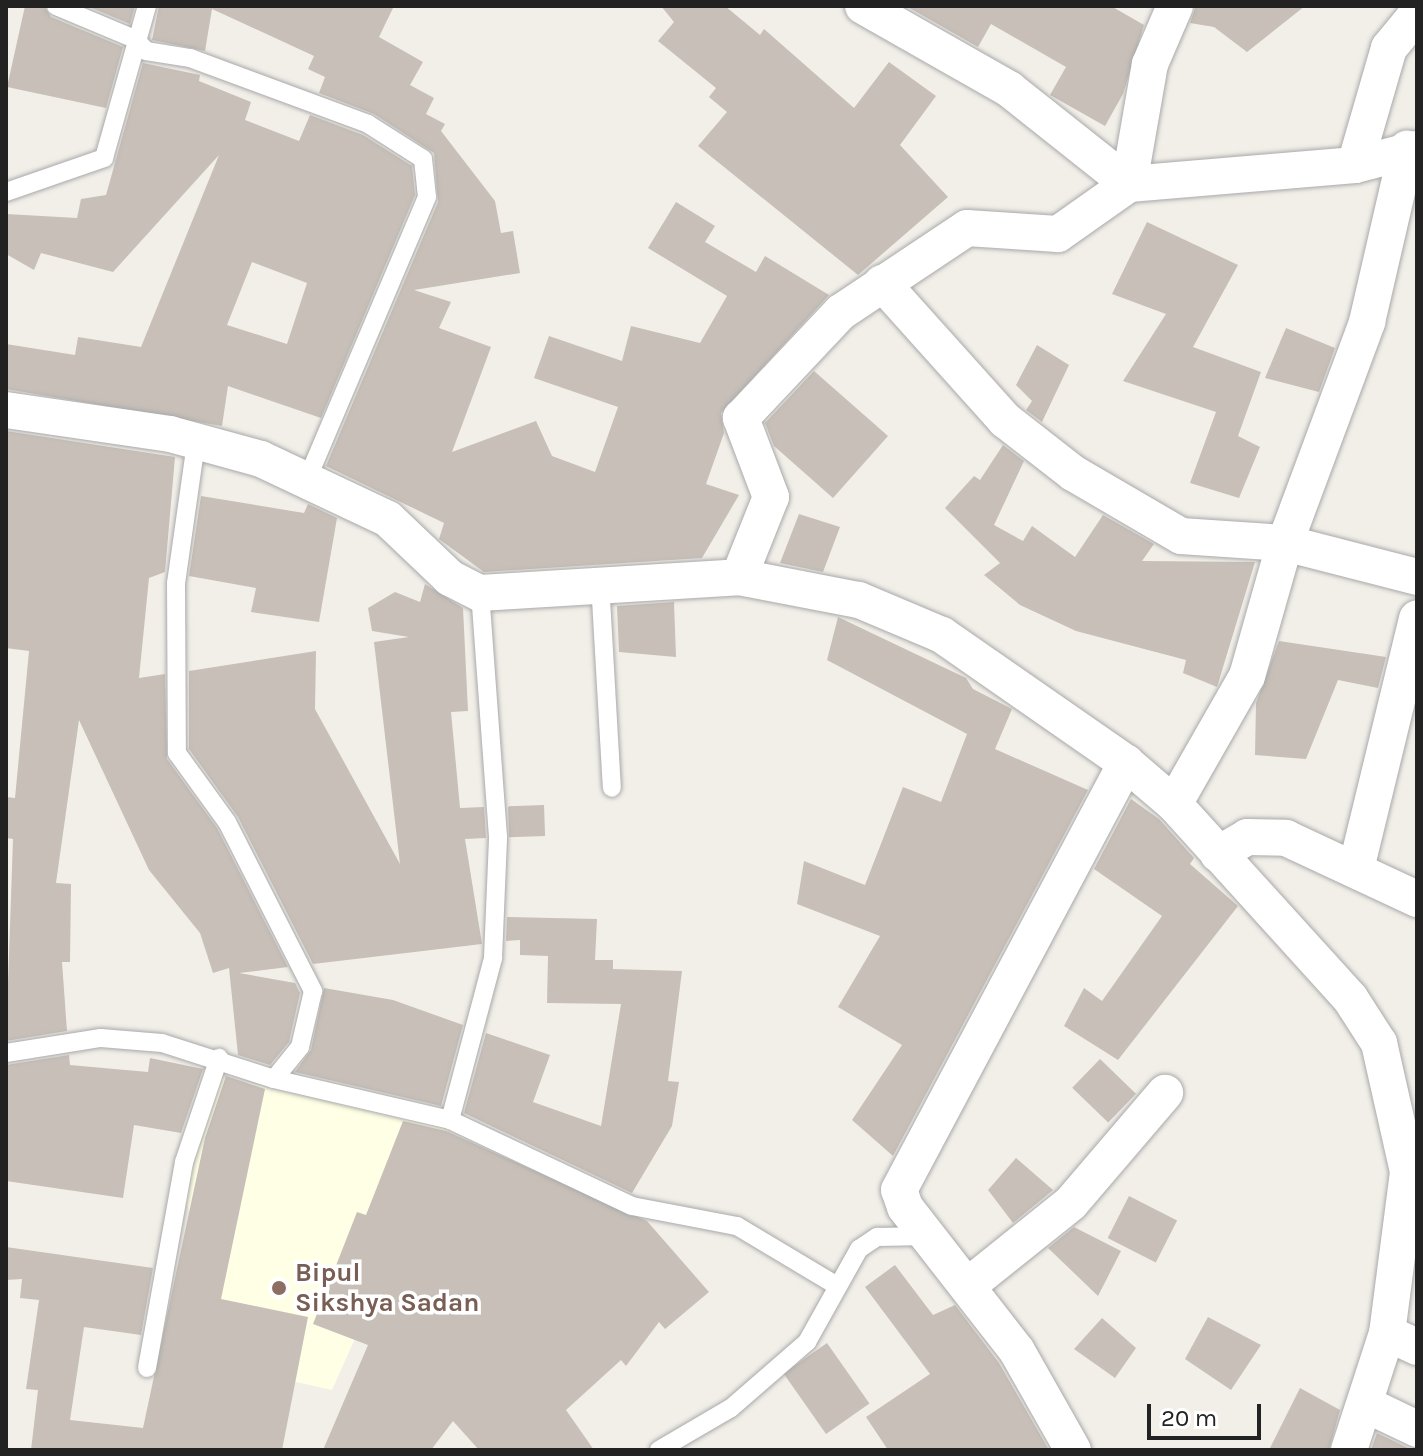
<!DOCTYPE html>
<style>
body{margin:0}
#map{position:relative;width:1423px;height:1456px;overflow:hidden;background:#f2efe9;font-family:Karla,sans-serif}
div>[style]{position:absolute}
.education>*{inset:0;background:#ffffe5}
.building>*{inset:0;background:#c7bfb8;transform-origin:0 0}
.roads{filter:drop-shadow(0 0 2px #a9a9a9) drop-shadow(0 0 2px #a9a9a9)}
.service>*{height:18px;margin:-9px;padding:0 9px;transform-origin:9px;border-radius:9px;background:#fff}
.minor>*{height:36px;margin:-18px;padding:0 18px;transform-origin:18px;border-radius:18px;background:#fff}
.dots>*{width:22px;height:22px;translate:-50% -50%;box-sizing:border-box;border:4px solid #fff;border-radius:50%}
span{translate:-50% -50%;white-space:nowrap;text-align:center;line-height:1.15;-webkit-text-stroke:7px #fff;paint-order:stroke}
.education-label{font-size:26px;color:#785e54;font-weight:700}
.left{translate:0 -50%;text-align:left}
.frame{position:absolute;inset:0;border:8px solid #222;pointer-events:none}
.scale{position:absolute;left:1147px;top:1404px;width:114px;height:36px;box-sizing:border-box;border:4px solid #222;border-top:0;padding-left:10px;font-size:24px;line-height:28px;white-space:nowrap;color:#222;-webkit-text-stroke:6px #fff;paint-order:stroke}
</style>
<div id="map">
<div class="education">
<div style="clip-path:polygon(221px 1077px,449px 1128px,332px 1390px,171px 1354px,193px 1222px,184px 1196px)"></div>
</div>
<div class="building">
<div style="clip-path:polygon(25px 6px,44px 6px,51px 17px,123px 47px,106px 108px,7px 87px)"></div>
<div style="clip-path:polygon(87px 6px,135px 6px,130px 24px)"></div>
<div style="clip-path:polygon(159px 6px,394px 6px,379px 37px,423px 62px,410px 85px,434px 98px,426px 114px,445px 124px,441px 131px,495px 201px,501px 233px,513px 231px,520px 273px,414px 290px,451px 302px,439px 328px,491px 347px,452px 452px,536px 421px,552px 456px,595px 472px,618px 407px,534px 378px,549px 336px,622px 361px,631px 326px,700px 343px,727px 296px,648px 248px,676px 202px,715px 226px,705px 242px,756px 272px,765px 256px,829px 295px,721px 413px,724px 433px,706px 484px,739px 495px,702px 558px,484px 572px,439px 539px,444px 523px,326px 466px,438px 202px,434px 153px,374px 114px,319px 93px,325px 77px,308px 69px,314px 56px,212px 9px,205px 51px,152px 40px)"></div>
<div style="clip-path:polygon(661px 6px,725px 6px,760px 35px,764px 29px,854px 108px,889px 62px,936px 96px,900px 145px,948px 197px,858px 275px,698px 146px,727px 112px,709px 97px,716px 88px,658px 41px,674px 22px)"></div>
<div style="clip-path:polygon(906px 6px,1111px 6px,1144px 25px,1123px 94px,1105px 126px,1050px 95px,1066px 67px,991px 24px,978px 47px)"></div>
<div style="clip-path:polygon(1196px 6px,1305px 6px,1247px 52px,1214px 27px,1190px 23px)"></div>
<div style="clip-path:polygon(evenodd,143px 63px,200px 75px,199px 81px,251px 102px,245px 120px,299px 141px,310px 115px,363px 135px,412px 166px,415px 195px,321px 418px,228px 386px,222px 426px,6px 389px,6px 344px,75px 355px,78px 337px,141px 347px,219px 155px,113px 272px,41px 253px,34px 270px,6px 254px,6px 214px,77px 218px,81px 199px,106px 195px,143px 63px,252px 262px,307px 283px,287px 344px,227px 325px,252px 262px)"></div>
<div style="clip-path:polygon(1147px 222px,1238px 265px,1193px 347px,1261px 372px,1238px 436px,1260px 447px,1239px 498px,1190px 483px,1216px 412px,1123px 381px,1166px 314px,1112px 294px)"></div>
<div style="clip-path:polygon(1286px 328px,1335px 348px,1319px 392px,1265px 378px)"></div>
<div style="clip-path:polygon(1037px 345px,1069px 365px,1042px 422px,1026px 410px,1032px 401px,1016px 385px)"></div>
<div style="clip-path:polygon(814px 371px,888px 436px,833px 498px,774px 446px,765px 423px)"></div>
<div style="clip-path:polygon(6px 431px,175px 457px,165px 572px,149px 578px,139px 678px,165px 674px,167px 759px,217px 828px,288px 967px,239px 973px,295px 983px,300px 993px,289px 1042px,270px 1065px,238px 1055px,229px 968px,213px 973px,200px 933px,149px 870px,79px 720px,56px 883px,71px 884px,70px 962px,62px 962px,67px 1031px,6px 1041px,13px 839px,6px 838px,6px 797px,15px 798px,29px 651px,6px 648px)"></div>
<div style="clip-path:polygon(1003px 445px,1024px 461px,994px 525px,1023px 541px,1032px 526px,1075px 557px,1103px 515px,1154px 544px,1142px 561px,1255px 562px,1217px 687px,1183px 673px,1186px 660px,1076px 631px,1020px 605px,984px 575px,1000px 563px,945px 508px,974px 476px,980px 480px)"></div>
<div style="clip-path:polygon(201px 496px,304px 513px,308px 504px,337px 518px,319px 622px,251px 612px,256px 588px,189px 576px)"></div>
<div style="clip-path:polygon(799px 514px,840px 527px,823px 572px,780px 563px)"></div>
<div style="clip-path:polygon(425px 584px,463px 608px,468px 711px,451px 712px,460px 808px,484px 807px,486px 838px,465px 839px,482px 944px,313px 964px,238px 817px,189px 749px,189px 671px,316px 651px,315px 709px,400px 864px,374px 642px,409px 637px,372px 631px,368px 608px,395px 592px,420px 602px)"></div>
<div style="clip-path:polygon(674px 602px,676px 657px,619px 652px,617px 606px)"></div>
<div style="clip-path:polygon(838px 617px,966px 678px,973px 689px,1012px 709px,995px 749px,1088px 790px,893px 1156px,852px 1120px,902px 1045px,838px 1007px,880px 936px,797px 904px,804px 861px,865px 885px,903px 787px,941px 802px,967px 734px,827px 660px)"></div>
<div style="clip-path:polygon(1279px 641px,1386px 657px,1378px 688px,1338px 680px,1306px 759px,1255px 755px,1256px 703px)"></div>
<div style="clip-path:polygon(1131px 799px,1159px 819px,1194px 858px,1190px 864px,1238px 906px,1118px 1060px,1064px 1026px,1084px 988px,1102px 1001px,1162px 916px,1094px 869px)"></div>
<div style="left:544px;top:805px;width:31px;height:36px;rotate:88deg"></div>
<div style="clip-path:polygon(507px 917px,597px 919px,595px 960px,613px 960px,613px 969px,682px 971px,668px 1081px,679px 1082px,672px 1126px,632px 1193px,464px 1113px,486px 1033px,550px 1055px,533px 1102px,601px 1126px,621px 1004px,547px 1003px,548px 956px,520px 955px,520px 940px,506px 941px)"></div>
<div style="clip-path:polygon(324px 988px,393px 1000px,463px 1025px,441px 1106px,295px 1072px,311px 1050px)"></div>
<div style="clip-path:polygon(69px 1055px,70px 1065px,148px 1072px,150px 1058px,203px 1069px,181px 1133px,134px 1125px,123px 1198px,6px 1181px,6px 1065px)"></div>
<div style="left:1100px;top:1059px;width:50px;height:40px;rotate:44deg"></div>
<div style="clip-path:polygon(226px 1076px,265px 1089px,221px 1299px,308px 1317px,282px 1450px,31px 1450px,38px 1390px,26px 1389px,39px 1300px,20px 1298px,22px 1279px,6px 1280px,6px 1247px,153px 1268px,141px 1335px,84px 1327px,70px 1420px,143px 1428px,205px 1138px)"></div>
<div style="clip-path:polygon(403px 1121px,446px 1131px,647px 1221px,709px 1292px,665px 1329px,659px 1322px,626px 1366px,621px 1360px,566px 1410px,594px 1450px,479px 1450px,453px 1421px,431px 1450px,323px 1450px,368px 1345px,313px 1324px,357px 1212px,366px 1215px)"></div>
<div style="clip-path:polygon(1016px 1158px,1053px 1190px,1013px 1223px,988px 1190px)"></div>
<div style="left:1129px;top:1196px;width:54px;height:47px;rotate:27deg"></div>
<div style="clip-path:polygon(1074px 1227px,1121px 1251px,1098px 1296px,1048px 1248px)"></div>
<div style="clip-path:polygon(895px 1265px,933px 1315px,955px 1305px,999px 1363px,1049px 1450px,888px 1450px,866px 1417px,930px 1374px,865px 1287px)"></div>
<div style="clip-path:polygon(1208px 1317px,1261px 1345px,1231px 1390px,1185px 1359px)"></div>
<div style="clip-path:polygon(1102px 1318px,1136px 1348px,1115px 1378px,1074px 1349px)"></div>
<div style="left:827px;top:1343px;width:74px;height:53px;rotate:55deg"></div>
<div style="clip-path:polygon(1300px 1388px,1340px 1410px,1329px 1450px,1269px 1450px)"></div>
<div style="clip-path:polygon(1377px 1433px,1408px 1448px,1414px 1450px,1371px 1450px)"></div>
</div>
<div class="roads">
<div class="service">
<div style="left:56px;top:6px;width:86px;rotate:22.7deg"></div>
<div style="left:135px;top:39px;width:16px;rotate:47deg"></div>
<div style="left:146px;top:51px;width:45px;rotate:9deg"></div>
<div style="left:190px;top:58px;width:190px;rotate:20.3deg"></div>
<div style="left:368px;top:124px;width:65px;rotate:32.5deg"></div>
<div style="left:423px;top:159px;width:38px;rotate:84deg"></div>
<div style="left:427px;top:197px;width:305px;rotate:113deg"></div>
<div style="left:6px;top:192px;width:104px;rotate:-19.1deg"></div>
<div style="left:104px;top:158px;width:158px;rotate:-74.2deg"></div>
<div style="left:196px;top:443px;width:141px;rotate:98.1deg"></div>
<div style="left:176px;top:583px;width:170px;rotate:89.7deg"></div>
<div style="left:177px;top:753px;width:85px;rotate:54.1deg"></div>
<div style="left:227px;top:822px;width:190px;rotate:63deg"></div>
<div style="left:313px;top:991px;width:57px;rotate:103.1deg"></div>
<div style="left:300px;top:1047px;width:41px;rotate:129.1deg"></div>
<div style="left:600px;top:582px;width:206px;rotate:86.7deg"></div>
<div style="left:6px;top:1053px;width:96px;rotate:-9deg"></div>
<div style="left:101px;top:1038px;width:61px;rotate:4.7deg"></div>
<div style="left:162px;top:1043px;width:118px;rotate:17.8deg"></div>
<div style="left:274px;top:1079px;width:181px;rotate:13.1deg"></div>
<div style="left:450px;top:1120px;width:168px;rotate:-75.1deg"></div>
<div style="left:493px;top:958px;width:121px;rotate:-87.6deg"></div>
<div style="left:498px;top:837px;width:245px;rotate:-94.2deg"></div>
<div style="left:450px;top:1120px;width:201px;rotate:25.3deg"></div>
<div style="left:632px;top:1206px;width:107px;rotate:10.8deg"></div>
<div style="left:737px;top:1226px;width:113px;rotate:30.9deg"></div>
<div style="left:147px;top:1368px;width:209px;rotate:-79.8deg"></div>
<div style="left:184px;top:1162px;width:110px;rotate:-71.4deg"></div>
<div style="left:659px;top:1450px;width:83px;rotate:-30.3deg"></div>
<div style="left:731px;top:1408px;width:101px;rotate:-41deg"></div>
<div style="left:807px;top:1342px;width:107px;rotate:-60.8deg"></div>
<div style="left:859px;top:1249px;width:22px;rotate:-34deg"></div>
<div style="left:877px;top:1237px;width:51px;rotate:-1.1deg"></div>
</div>
<div class="minor">
<div style="left:863px;top:6px;width:168px;rotate:29.6deg"></div>
<div style="left:1009px;top:89px;width:153px;rotate:38.4deg"></div>
<div style="left:1129px;top:184px;width:122px;rotate:-80.1deg"></div>
<div style="left:1150px;top:64px;width:63px;rotate:-66.7deg"></div>
<div style="left:1355px;top:165px;width:122px;rotate:-73.8deg"></div>
<div style="left:1389px;top:48px;width:44px;rotate:-50.5deg"></div>
<div style="left:882px;top:283px;width:184px;rotate:48.1deg"></div>
<div style="left:1005px;top:420px;width:86px;rotate:37.9deg"></div>
<div style="left:1073px;top:473px;width:125px;rotate:30.3deg"></div>
<div style="left:1181px;top:536px;width:104px;rotate:3.9deg"></div>
<div style="left:1285px;top:543px;width:136px;rotate:14.4deg"></div>
<div style="left:6px;top:410px;width:166px;rotate:8.3deg"></div>
<div style="left:170px;top:434px;width:94px;rotate:15.4deg"></div>
<div style="left:261px;top:459px;width:140px;rotate:25.3deg"></div>
<div style="left:388px;top:519px;width:86px;rotate:43.6deg"></div>
<div style="left:450px;top:578px;width:34px;rotate:27deg"></div>
<div style="left:480px;top:593px;width:259px;rotate:-3.5deg"></div>
<div style="left:739px;top:577px;width:122px;rotate:10.9deg"></div>
<div style="left:859px;top:600px;width:90px;rotate:22.9deg"></div>
<div style="left:942px;top:635px;width:224px;rotate:34.8deg"></div>
<div style="left:1126px;top:763px;width:63px;rotate:40.5deg"></div>
<div style="left:1174px;top:804px;width:262px;rotate:47.8deg"></div>
<div style="left:1350px;top:998px;width:54px;rotate:57.2deg"></div>
<div style="left:1379px;top:1043px;width:132px;rotate:77.3deg"></div>
<div style="left:1408px;top:1172px;width:162px;rotate:97.4deg"></div>
<div style="left:1387px;top:1333px;width:123px;rotate:108deg"></div>
<div style="left:739px;top:577px;width:86px;rotate:-68.2deg"></div>
<div style="left:771px;top:497px;width:85px;rotate:-110.8deg"></div>
<div style="left:741px;top:418px;width:146px;rotate:-46.7deg"></div>
<div style="left:841px;top:312px;width:151px;rotate:-33.7deg"></div>
<div style="left:967px;top:228px;width:91px;rotate:3.8deg"></div>
<div style="left:1058px;top:234px;width:87px;rotate:-35.2deg"></div>
<div style="left:1129px;top:184px;width:227px;rotate:-4.8deg"></div>
<div style="left:1355px;top:165px;width:64px;rotate:-14.5deg"></div>
<div style="left:1174px;top:804px;width:147px;rotate:-60.3deg"></div>
<div style="left:1247px;top:676px;width:138px;rotate:-74.1deg"></div>
<div style="left:1285px;top:543px;width:236px;rotate:-69.6deg"></div>
<div style="left:1367px;top:322px;width:178px;rotate:-77deg"></div>
<div style="left:1218px;top:854px;width:34px;rotate:-30deg"></div>
<div style="left:1247px;top:837px;width:39px;rotate:1deg"></div>
<div style="left:1286px;top:838px;width:145px;rotate:25deg"></div>
<div style="left:1356px;top:869px;width:258px;rotate:-76.3deg"></div>
<div style="left:970px;top:1284px;width:129px;rotate:-38.7deg"></div>
<div style="left:1071px;top:1203px;width:145px;rotate:-49.5deg"></div>
<div style="left:1387px;top:1333px;width:33px;rotate:25deg"></div>
<div style="left:1365px;top:1404px;width:58px;rotate:25.7deg"></div>
<div style="left:1073px;top:1450px;width:114px;rotate:-119.5deg"></div>
<div style="left:1017px;top:1351px;width:182px;rotate:-127.9deg"></div>
<div style="left:905px;top:1207px;width:18px;rotate:-109deg"></div>
<div style="left:899px;top:1190px;width:484px;rotate:-62deg"></div>
</div>
</div>
<div class="dots">
<div style="left:279px;top:1288px;background:#8d6e63"></div>
</div>
<div class="education-label">
<span class="left" style="left:295px;top:1288px">Bipul<br>Sikshya Sadan</span>
</div>
<div class="frame"></div>
<div class="scale">20 m</div>
</div>
